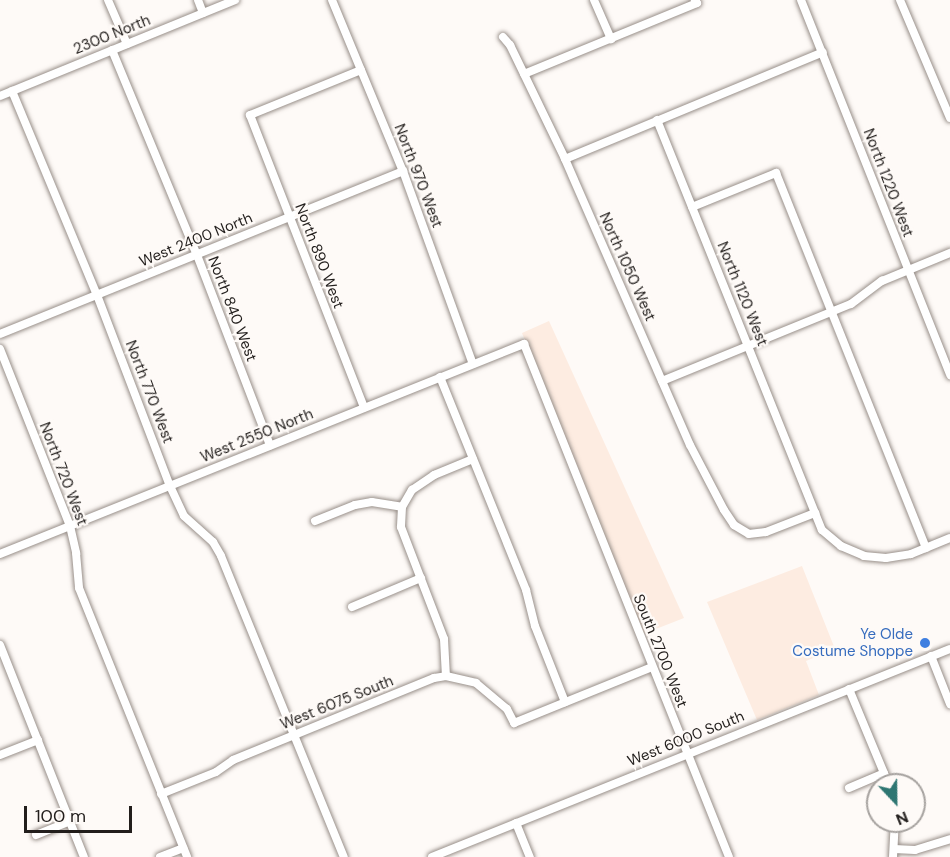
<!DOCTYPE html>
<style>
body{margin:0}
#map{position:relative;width:950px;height:857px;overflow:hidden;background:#fefaf7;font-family:"DM Sans",sans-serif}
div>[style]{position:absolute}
.built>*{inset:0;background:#fdece1}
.roads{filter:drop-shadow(0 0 2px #988f89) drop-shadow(0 0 2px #988f89)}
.minor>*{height:8px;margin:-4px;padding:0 4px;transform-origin:4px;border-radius:4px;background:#fff}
.dots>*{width:16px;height:16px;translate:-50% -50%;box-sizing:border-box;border:3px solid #fefaf7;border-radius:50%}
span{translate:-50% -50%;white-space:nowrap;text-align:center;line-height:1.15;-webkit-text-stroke:4.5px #fefaf7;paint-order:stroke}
.street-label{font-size:15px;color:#221e1c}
.shop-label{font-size:15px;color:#366cbe}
.right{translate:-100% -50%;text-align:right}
.north{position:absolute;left:866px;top:773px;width:60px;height:60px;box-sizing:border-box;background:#fefaf7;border:2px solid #a6a29f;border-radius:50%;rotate:158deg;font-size:16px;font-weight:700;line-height:24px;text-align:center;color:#221e1c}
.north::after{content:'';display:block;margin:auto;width:21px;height:27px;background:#2e7672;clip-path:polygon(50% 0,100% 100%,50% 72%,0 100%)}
.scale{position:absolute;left:24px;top:806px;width:108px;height:27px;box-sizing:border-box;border:3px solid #221e1c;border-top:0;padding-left:8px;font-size:18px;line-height:21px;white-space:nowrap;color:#221e1c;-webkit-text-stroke:4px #fefaf7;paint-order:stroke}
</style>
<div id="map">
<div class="built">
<div style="clip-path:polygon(549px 321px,684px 618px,643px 634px,522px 333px)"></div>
<div style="clip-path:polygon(802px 566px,835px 649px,806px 661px,819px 695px,757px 720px,707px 602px)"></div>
</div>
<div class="roads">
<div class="minor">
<div style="left:108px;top:0;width:48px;rotate:66.6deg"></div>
<div style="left:198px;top:0;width:14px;rotate:69deg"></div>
<div style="left:332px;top:0;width:185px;rotate:67.5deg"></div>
<div style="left:403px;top:171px;width:205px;rotate:70.1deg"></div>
<div style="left:594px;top:0;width:43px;rotate:66.4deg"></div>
<div style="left:801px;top:0;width:404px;rotate:68.3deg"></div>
<div style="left:900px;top:0;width:128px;rotate:67deg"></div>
<div style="left:503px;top:37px;width:11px;rotate:49deg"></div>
<div style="left:510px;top:45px;width:127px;rotate:64.2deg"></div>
<div style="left:565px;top:159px;width:312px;rotate:66.4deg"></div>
<div style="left:690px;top:445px;width:73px;rotate:62.4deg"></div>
<div style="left:724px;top:510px;width:18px;rotate:56deg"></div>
<div style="left:734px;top:525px;width:17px;rotate:31deg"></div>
<div style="left:749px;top:534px;width:17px;rotate:-7deg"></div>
<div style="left:766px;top:532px;width:53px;rotate:-21.2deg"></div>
<div style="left:112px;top:50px;width:222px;rotate:67.5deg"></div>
<div style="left:197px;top:255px;width:204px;rotate:69deg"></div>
<div style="left:361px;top:70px;width:120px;rotate:157.9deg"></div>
<div style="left:250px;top:115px;width:314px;rotate:68.7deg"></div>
<div style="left:524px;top:74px;width:187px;rotate:-22.3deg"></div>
<div style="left:697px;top:3px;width:4px;rotate:-124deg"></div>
<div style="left:12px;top:91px;width:221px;rotate:67.4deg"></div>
<div style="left:97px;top:295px;width:204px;rotate:69.1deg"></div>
<div style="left:170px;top:486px;width:33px;rotate:65deg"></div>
<div style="left:184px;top:516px;width:39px;rotate:42deg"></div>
<div style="left:213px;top:542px;width:16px;rotate:60deg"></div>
<div style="left:221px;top:556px;width:325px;rotate:67.8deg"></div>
<div style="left:0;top:96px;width:254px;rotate:-22.2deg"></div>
<div style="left:657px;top:120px;width:442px;rotate:68.1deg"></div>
<div style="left:822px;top:530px;width:25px;rotate:40deg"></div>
<div style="left:841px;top:546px;width:25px;rotate:23deg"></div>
<div style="left:864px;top:556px;width:22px;rotate:5deg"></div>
<div style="left:886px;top:558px;width:25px;rotate:-9deg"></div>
<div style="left:911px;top:554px;width:42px;rotate:-22.3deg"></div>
<div style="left:565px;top:159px;width:279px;rotate:-22.5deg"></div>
<div style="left:692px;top:207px;width:91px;rotate:-22deg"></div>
<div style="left:776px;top:173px;width:404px;rotate:68.2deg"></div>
<div style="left:0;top:334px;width:435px;rotate:-22deg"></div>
<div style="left:0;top:349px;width:190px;rotate:68.4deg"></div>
<div style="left:70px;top:526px;width:28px;rotate:77deg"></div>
<div style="left:76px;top:553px;width:35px;rotate:85deg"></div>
<div style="left:79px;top:588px;width:290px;rotate:68.1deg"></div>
<div style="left:440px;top:377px;width:230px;rotate:68deg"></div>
<div style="left:526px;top:590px;width:37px;rotate:76deg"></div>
<div style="left:535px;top:626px;width:82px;rotate:68.5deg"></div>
<div style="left:662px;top:381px;width:204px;rotate:-22.2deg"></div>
<div style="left:851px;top:304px;width:39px;rotate:-37deg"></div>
<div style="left:882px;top:281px;width:74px;rotate:-22.4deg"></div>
<div style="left:402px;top:507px;width:20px;rotate:93deg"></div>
<div style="left:401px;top:527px;width:120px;rotate:69deg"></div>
<div style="left:444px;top:639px;width:37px;rotate:87deg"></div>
<div style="left:315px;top:521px;width:43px;rotate:-21.8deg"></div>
<div style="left:355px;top:505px;width:17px;rotate:-10deg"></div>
<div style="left:372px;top:502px;width:30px;rotate:9deg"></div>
<div style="left:402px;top:507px;width:20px;rotate:-60deg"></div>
<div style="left:412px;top:490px;width:27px;rotate:-34deg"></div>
<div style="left:434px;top:475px;width:42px;rotate:-22.3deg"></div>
<div style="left:0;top:554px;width:565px;rotate:-21.84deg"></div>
<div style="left:524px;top:344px;width:552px;rotate:68.22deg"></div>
<div style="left:352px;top:607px;width:75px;rotate:-22.8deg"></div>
<div style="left:0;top:645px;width:228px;rotate:68.4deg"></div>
<div style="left:931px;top:656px;width:52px;rotate:68.4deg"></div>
<div style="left:849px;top:689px;width:104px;rotate:67.4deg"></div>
<div style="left:0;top:755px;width:41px;rotate:-21.5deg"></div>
<div style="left:849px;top:788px;width:38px;rotate:-23deg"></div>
<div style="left:161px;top:794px;width:59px;rotate:-21.8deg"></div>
<div style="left:216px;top:772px;width:21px;rotate:-35deg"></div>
<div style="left:233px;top:760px;width:217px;rotate:-22.2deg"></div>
<div style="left:434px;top:678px;width:12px;rotate:-9deg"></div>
<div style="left:446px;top:676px;width:31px;rotate:13deg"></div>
<div style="left:476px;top:683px;width:40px;rotate:40deg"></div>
<div style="left:507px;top:709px;width:16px;rotate:63deg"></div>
<div style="left:514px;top:723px;width:149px;rotate:-22.1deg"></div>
<div style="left:516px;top:823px;width:37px;rotate:68deg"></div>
<div style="left:36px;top:835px;width:37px;rotate:-22deg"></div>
<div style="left:894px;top:849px;width:21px;rotate:3deg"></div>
<div style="left:915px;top:850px;width:37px;rotate:-17deg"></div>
<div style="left:160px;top:857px;width:25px;rotate:-21deg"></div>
<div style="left:432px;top:857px;width:558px;rotate:-21.88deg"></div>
<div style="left:893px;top:857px;width:36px;rotate:-87deg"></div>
</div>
</div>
<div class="dots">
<div style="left:925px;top:643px;background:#3f7fe0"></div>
</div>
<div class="street-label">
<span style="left:112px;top:35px;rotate:-22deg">2300 North</span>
<span style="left:418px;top:176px;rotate:69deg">North 970 West</span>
<span style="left:888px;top:183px;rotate:69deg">North 1220 West</span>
<span style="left:196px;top:240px;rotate:-22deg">West 2400 North</span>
<span style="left:319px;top:256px;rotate:69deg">North 890 West</span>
<span style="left:627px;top:267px;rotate:66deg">North 1050 West</span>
<span style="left:742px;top:294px;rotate:68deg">North 1120 West</span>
<span style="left:232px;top:309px;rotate:69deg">North 840 West</span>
<span style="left:149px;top:392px;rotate:69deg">North 770 West</span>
<span style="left:257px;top:436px;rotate:-22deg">West 2550 North</span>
<span style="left:63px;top:474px;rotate:69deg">North 720 West</span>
<span style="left:660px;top:651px;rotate:68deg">South 2700 West</span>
<span style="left:337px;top:703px;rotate:-22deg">West 6075 South</span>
<span style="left:686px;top:739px;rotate:-22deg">West 6000 South</span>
</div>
<div class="shop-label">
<span class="right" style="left:913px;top:643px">Ye Olde<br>Costume Shoppe</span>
</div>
<div class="north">N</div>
<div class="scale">100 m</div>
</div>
